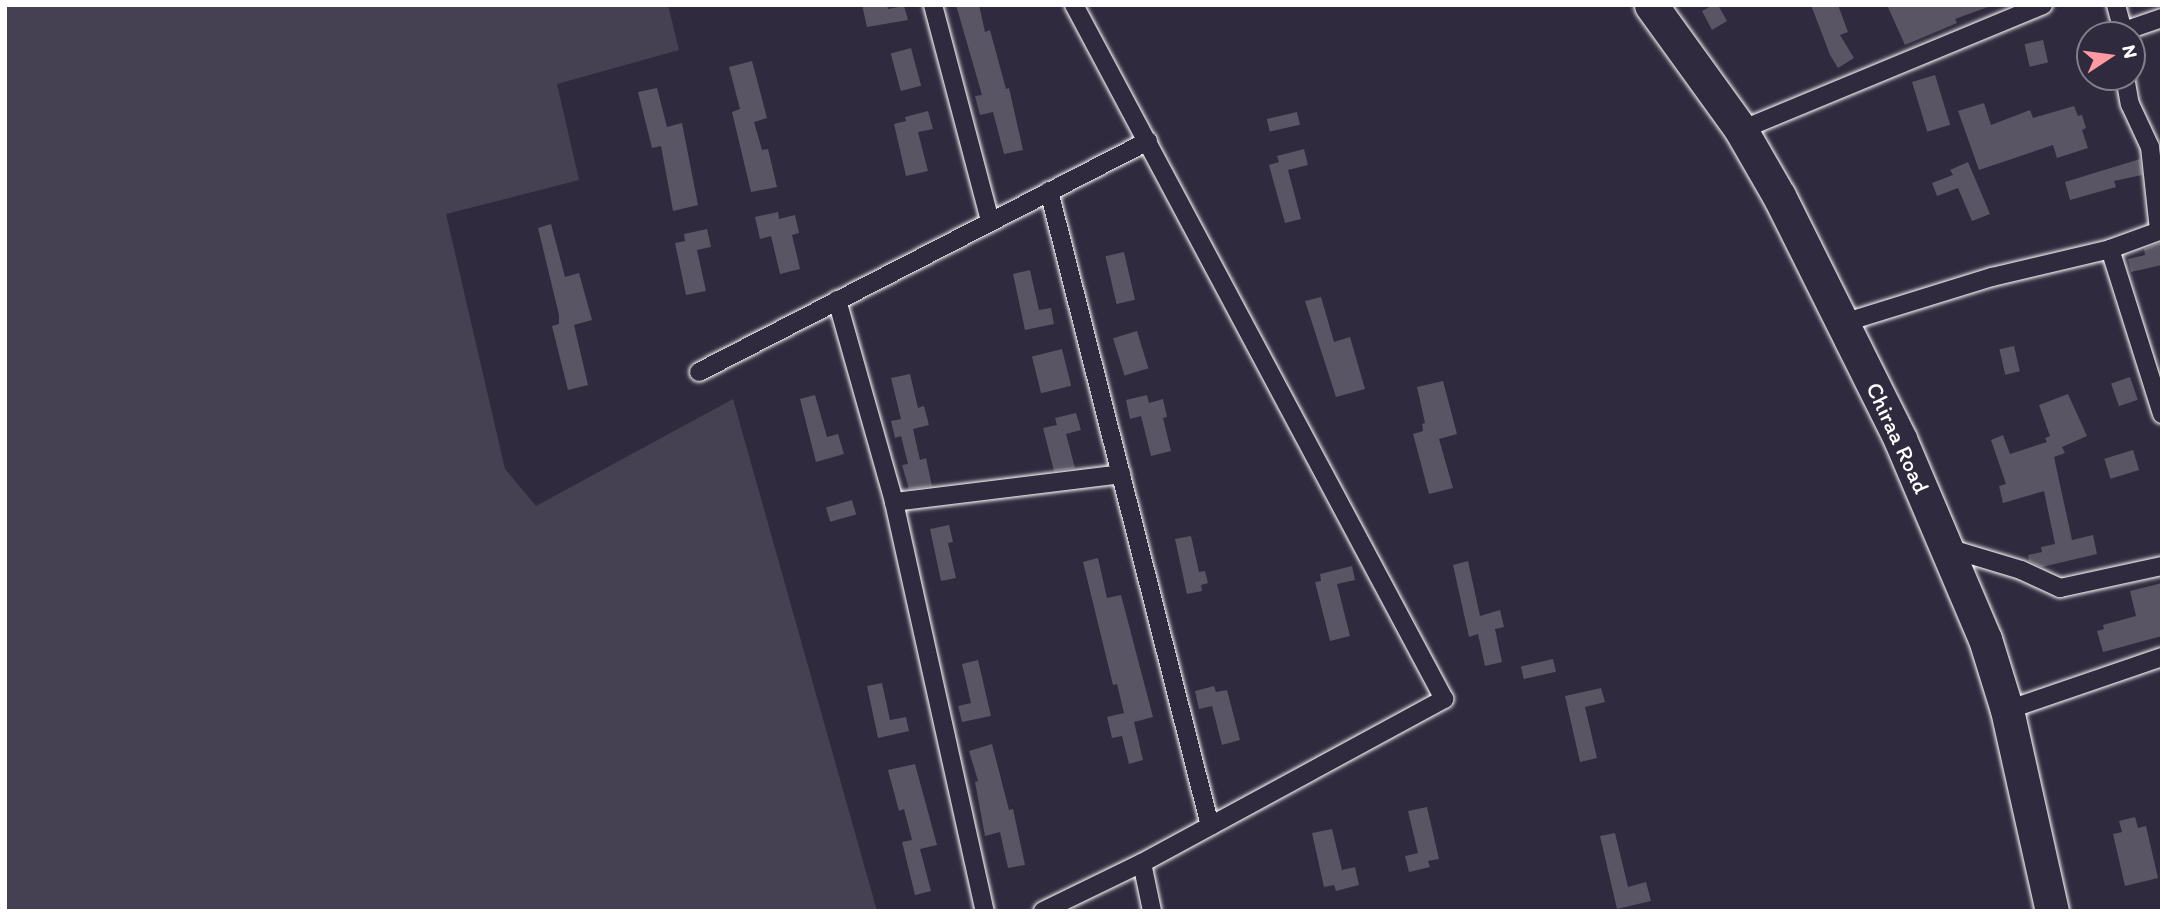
<!DOCTYPE html>
<style>
body{margin:0}
#map{position:relative;width:2167px;height:916px;overflow:hidden;background:#2f2a3d;font-family:Itim,sans-serif}
div>[style]{position:absolute}
.green>*{inset:0;background:#464152}
.building>*{inset:0;background:#595564;transform-origin:0 0}
.roads{filter:drop-shadow(0 0 2px #fff) drop-shadow(0 0 2px #fff)}
.street>*{height:18px;margin:-9px;padding:0 9px;transform-origin:9px;border-radius:9px;background:#2f2a3d}
.highway>*{height:33px;margin:-16.5px;padding:0 16.5px;transform-origin:16.5px;border-radius:16.5px;background:#2f2a3d}
span{translate:-50% -50%;white-space:nowrap;text-align:center;line-height:1.15;-webkit-text-stroke:6px #2f2a3d;paint-order:stroke}
.street-label{font-size:23px;color:#fff}
.frame{position:absolute;inset:0;border:7px solid #fff;pointer-events:none}
.north{position:absolute;left:2076px;top:21px;width:70px;height:70px;box-sizing:border-box;background:#2f2a3d;border:2px solid #827f8b;border-radius:50%;rotate:77deg;font-size:19px;font-weight:700;line-height:28px;text-align:center;color:#fff}
.north::after{content:'';display:block;margin:auto;width:24px;height:32px;background:#ff9aa2;clip-path:polygon(50% 0,100% 100%,50% 72%,0 100%)}
</style>
<div id="map">
<div class="green">
<div style="clip-path:polygon(5px 5px,668px 5px,679px 50px,557px 84px,579px 180px,446px 214px,505px 469px,536px 506px,733px 399px,877px 911px,5px 911px)"></div>
</div>
<div class="building">
<div style="clip-path:polygon(862px 5px,887px 5px,888px 9px,904px 6px,908px 20px,867px 27px)"></div>
<div style="clip-path:polygon(956px 5px,979px 5px,985px 32px,990px 30px,1006px 89px,1009px 88px,1023px 150px,1004px 154px,993px 112px,980px 115px,975px 96px,982px 95px)"></div>
<div style="clip-path:polygon(1713px 5px,1718px 5px,1727px 21px,1712px 30px,1702px 11px)"></div>
<div style="clip-path:polygon(1811px 5px,1838px 5px,1848px 32px,1840px 35px,1854px 58px,1838px 68px,1830px 55px)"></div>
<div style="clip-path:polygon(1887px 5px,1987px 5px,1988px 7px,1955px 19px,1957px 23px,1905px 45px)"></div>
<div style="left:2043px;top:40px;width:23px;height:19px;rotate:77deg"></div>
<div style="left:911px;top:48px;width:39px;height:21px;rotate:75deg"></div>
<div style="clip-path:polygon(752px 61px,767px 118px,754px 122px,762px 150px,768px 149px,777px 187px,751px 192px,732px 112px,740px 109px,729px 67px)"></div>
<div style="left:1935px;top:75px;width:52px;height:24px;rotate:73deg"></div>
<div style="clip-path:polygon(657px 88px,667px 127px,682px 123px,698px 205px,673px 211px,661px 146px,652px 148px,638px 92px)"></div>
<div style="clip-path:polygon(1984px 103px,1991px 125px,2030px 110px,2033px 118px,2074px 106px,2078px 116px,2082px 115px,2086px 128px,2082px 130px,2088px 148px,2057px 158px,2053px 145px,1979px 170px,1958px 111px)"></div>
<div style="clip-path:polygon(928px 111px,933px 129px,918px 132px,928px 171px,906px 176px,894px 124px,906px 121px,905px 117px)"></div>
<div style="left:1297px;top:112px;width:13px;height:31px;rotate:77deg"></div>
<div style="clip-path:polygon(1304px 149px,1308px 165px,1288px 170px,1301px 219px,1285px 223px,1269px 165px,1279px 162px,1277px 156px)"></div>
<div style="clip-path:polygon(2140px 159px,2142px 175px,2114px 181px,2116px 187px,2070px 200px,2065px 182px)"></div>
<div style="clip-path:polygon(1968px 162px,1990px 214px,1972px 221px,1958px 188px,1937px 196px,1932px 183px,1953px 175px,1950px 170px)"></div>
<div style="clip-path:polygon(778px 212px,779px 219px,795px 215px,799px 233px,792px 235px,800px 269px,780px 274px,771px 236px,760px 239px,755px 217px)"></div>
<div style="clip-path:polygon(551px 224px,565px 277px,579px 273px,592px 320px,574px 325px,588px 385px,568px 390px,552px 326px,559px 324px,559px 315px,538px 228px)"></div>
<div style="clip-path:polygon(707px 229px,711px 247px,697px 250px,706px 291px,686px 295px,675px 243px,685px 241px,684px 234px)"></div>
<div style="clip-path:polygon(2162px 242px,2162px 265px,2131px 272px,2128px 259px,2145px 255px,2144px 249px)"></div>
<div style="left:1124px;top:252px;width:49px;height:19px;rotate:77deg"></div>
<div style="clip-path:polygon(1030px 270px,1039px 310px,1051px 308px,1054px 324px,1025px 330px,1013px 274px)"></div>
<div style="clip-path:polygon(1321px 297px,1334px 342px,1350px 337px,1365px 389px,1336px 397px,1305px 301px)"></div>
<div style="left:1137px;top:331px;width:39px;height:25px;rotate:73deg"></div>
<div style="left:2014px;top:346px;width:26px;height:15px;rotate:77deg"></div>
<div style="left:1062px;top:349px;width:38px;height:31px;rotate:76deg"></div>
<div style="clip-path:polygon(910px 374px,918px 408px,924px 406px,929px 425px,913px 429px,920px 460px,926px 458px,932px 486px,909px 489px,902px 465px,908px 464px,901px 436px,895px 438px,891px 421px,901px 419px,891px 378px)"></div>
<div style="left:2130px;top:377px;width:24px;height:20px;rotate:71deg"></div>
<div style="clip-path:polygon(1443px 381px,1457px 434px,1439px 439px,1453px 488px,1429px 494px,1413px 434px,1423px 431px,1422px 424px,1425px 423px,1417px 387px)"></div>
<div style="clip-path:polygon(2068px 394px,2087px 436px,2062px 447px,2065px 453px,2054px 457px,2072px 540px,2093px 535px,2097px 554px,2042px 567px,2029px 561px,2028px 555px,2042px 552px,2041px 547px,2055px 544px,2044px 491px,2003px 503px,1999px 486px,2006px 484px,1991px 440px,2003px 435px,2010px 454px,2047px 442px,2045px 438px,2050px 436px,2039px 405px)"></div>
<div style="clip-path:polygon(815px 395px,827px 437px,838px 434px,844px 454px,816px 462px,800px 399px)"></div>
<div style="clip-path:polygon(1147px 395px,1149px 403px,1163px 399px,1167px 417px,1163px 418px,1171px 451px,1151px 456px,1141px 416px,1130px 419px,1126px 400px)"></div>
<div style="clip-path:polygon(1076px 413px,1081px 430px,1066px 434px,1075px 468px,1054px 471px,1043px 428px,1057px 425px,1055px 418px)"></div>
<div style="left:2133px;top:450px;width:21px;height:30px;rotate:73deg"></div>
<div style="left:852px;top:500px;width:15px;height:27px;rotate:74deg"></div>
<div style="clip-path:polygon(949px 525px,953px 542px,948px 543px,956px 578px,941px 581px,930px 529px)"></div>
<div style="clip-path:polygon(1191px 536px,1199px 572px,1205px 571px,1208px 583px,1201px 585px,1202px 591px,1187px 594px,1175px 539px)"></div>
<div style="clip-path:polygon(1098px 558px,1107px 598px,1121px 595px,1153px 717px,1134px 722px,1143px 760px,1129px 764px,1122px 736px,1112px 738px,1107px 717px,1124px 713px,1117px 684px,1113px 685px,1083px 562px)"></div>
<div style="clip-path:polygon(1468px 561px,1480px 616px,1500px 610px,1504px 627px,1495px 629px,1502px 662px,1485px 666px,1478px 634px,1469px 637px,1453px 565px)"></div>
<div style="clip-path:polygon(1352px 566px,1355px 580px,1337px 584px,1350px 636px,1330px 641px,1315px 582px,1321px 581px,1320px 574px)"></div>
<div style="clip-path:polygon(2162px 583px,2162px 636px,2103px 652px,2097px 631px,2104px 629px,2103px 625px,2136px 616px,2130px 591px)"></div>
<div style="left:1553px;top:659px;width:13px;height:33px;rotate:77deg"></div>
<div style="clip-path:polygon(978px 660px,991px 716px,962px 722px,958px 706px,971px 703px,962px 664px)"></div>
<div style="clip-path:polygon(882px 683px,890px 720px,906px 717px,909px 731px,878px 738px,867px 686px)"></div>
<div style="clip-path:polygon(1214px 686px,1216px 692px,1227px 690px,1240px 740px,1222px 745px,1212px 706px,1199px 709px,1195px 691px)"></div>
<div style="clip-path:polygon(1601px 688px,1605px 702px,1585px 707px,1597px 758px,1580px 762px,1565px 696px)"></div>
<div style="clip-path:polygon(992px 744px,1009px 810px,1013px 809px,1025px 865px,1008px 868px,1000px 832px,985px 836px,975px 782px,978px 781px,969px 751px)"></div>
<div style="clip-path:polygon(915px 764px,937px 845px,920px 849px,931px 891px,915px 895px,902px 842px,912px 840px,904px 809px,899px 811px,888px 770px)"></div>
<div style="clip-path:polygon(1427px 807px,1439px 859px,1428px 861px,1430px 867px,1409px 872px,1405px 856px,1418px 853px,1408px 811px)"></div>
<div style="clip-path:polygon(2135px 817px,2138px 828px,2146px 826px,2158px 878px,2125px 886px,2113px 834px,2122px 832px,2119px 821px)"></div>
<div style="clip-path:polygon(1332px 829px,1342px 870px,1355px 867px,1359px 885px,1336px 891px,1334px 885px,1324px 887px,1312px 833px)"></div>
<div style="clip-path:polygon(1615px 833px,1628px 887px,1646px 882px,1651px 901px,1617px 909px,1600px 836px)"></div>
</div>
<div class="roads">
<div class="street">
<div style="left:933px;top:5px;width:223px;rotate:75.2deg"></div>
<div style="left:2116px;top:5px;width:31px;rotate:75deg"></div>
<div style="left:2124px;top:31px;width:40px;rotate:-18.9deg"></div>
<div style="left:2125px;top:77px;width:27px;rotate:80deg"></div>
<div style="left:2130px;top:104px;width:47px;rotate:65.1deg"></div>
<div style="left:2150px;top:147px;width:83px;rotate:83.8deg"></div>
<div style="left:1741px;top:130px;width:327px;rotate:-22.5deg"></div>
<div style="left:1049px;top:191px;width:655px;rotate:75.77deg"></div>
<div style="left:2110px;top:249px;width:173px;rotate:72.5deg"></div>
<div style="left:837px;top:300px;width:210px;rotate:74.2deg"></div>
<div style="left:894px;top:502px;width:419px;rotate:77.5deg"></div>
<div style="left:1843px;top:323px;width:156px;rotate:-17.2deg"></div>
<div style="left:1992px;top:277px;width:121px;rotate:-13.3deg"></div>
<div style="left:2110px;top:249px;width:55px;rotate:-20.1deg"></div>
<div style="left:699px;top:372px;width:505px;rotate:-27.22deg"></div>
<div style="left:894px;top:502px;width:229px;rotate:-7deg"></div>
<div style="left:1948px;top:548px;width:76px;rotate:16.8deg"></div>
<div style="left:2021px;top:570px;width:43px;rotate:24.8deg"></div>
<div style="left:2060px;top:588px;width:104px;rotate:-12.2deg"></div>
<div style="left:2007px;top:710px;width:164px;rotate:-18.9deg"></div>
<div style="left:1142px;top:863px;width:49px;rotate:78.2deg"></div>
<div style="left:1043px;top:911px;width:110px;rotate:-25.9deg"></div>
<div style="left:1142px;top:863px;width:344px;rotate:-28.5deg"></div>
<div style="left:1444px;top:699px;width:786px;rotate:-118.06deg"></div>
</div>
<div class="highway">
<div style="left:1651px;top:5px;width:154px;rotate:54.2deg"></div>
<div style="left:1741px;top:130px;width:76px;rotate:60.1deg"></div>
<div style="left:1779px;top:196px;width:271px;rotate:63.5deg"></div>
<div style="left:1900px;top:439px;width:217px;rotate:67deg"></div>
<div style="left:1985px;top:639px;width:74px;rotate:72.8deg"></div>
<div style="left:2007px;top:710px;width:206px;rotate:77.4deg"></div>
</div>
</div>
<div class="street-label">
<span style="left:1898px;top:438px;rotate:65deg">Chiraa Road</span>
</div>
<div class="frame"></div>
<div class="north">N</div>
</div>
